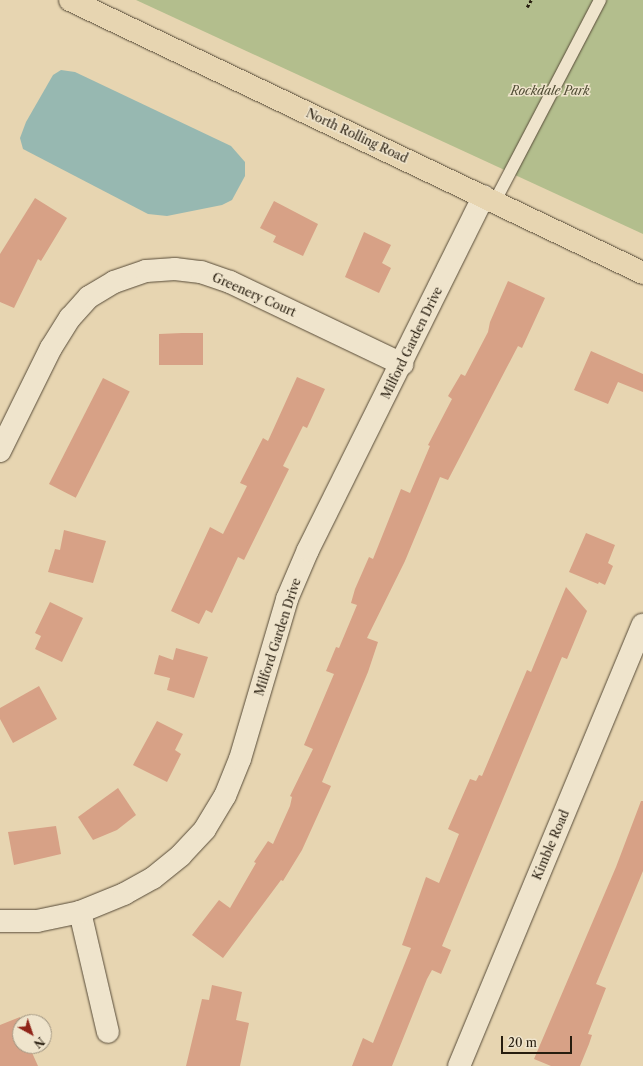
<!DOCTYPE html>
<style>
body{margin:0}
#map{position:relative;width:643px;height:1066px;overflow:hidden;background:#e7d5b1;font-family:"Libre Caslon Text",serif}
div>[style]{position:absolute}
.green>*{inset:0;background:#b3be8d}
.water>*{inset:0;background:#97b8b1}
.building>*{inset:0;background:#d7a186;transform-origin:0 0}
.path>*{height:2.5px;margin-top:-1.25px;transform-origin:0;background:repeating-linear-gradient(90deg,#271d0f 0 3px,transparent 0 5px)}
.roads{filter:drop-shadow(0 0 1px #574b38) drop-shadow(0 0 1px #574b38)}
.lane>*{height:12px;margin:-6px;padding:0 6px;transform-origin:6px;border-radius:6px;background:#efe4cc}
.street>*{height:22px;margin:-11px;padding:0 11px;transform-origin:11px;border-radius:11px;background:#efe4cc}
.primary>*{height:22px;margin:-11px;padding:0 11px;transform-origin:11px;border-radius:11px;background:#e7d5b1}
span{translate:-50% -50%;white-space:nowrap;text-align:center;line-height:1.15;-webkit-text-stroke:3px #efe4cc;paint-order:stroke}
.park-label{font-size:12px;color:#514d35;font-style:italic}
.street-label{font-size:12px;color:#271d0f}
.north{position:absolute;left:12px;top:1014px;width:40px;height:40px;box-sizing:border-box;background:#efe4cc;border:1px solid #9f9480;border-radius:50%;rotate:140deg;font-size:11px;font-weight:700;line-height:16px;text-align:center;color:#271d0f}
.north::after{content:'';display:block;margin:auto;width:14px;height:18px;background:#8f2418;clip-path:polygon(50% 0,100% 100%,50% 72%,0 100%)}
.scale{position:absolute;left:501px;top:1036px;width:71px;height:18px;box-sizing:border-box;border:2px solid #271d0f;border-top:0;padding-left:5px;font-size:12px;line-height:14px;white-space:nowrap;color:#271d0f;-webkit-text-stroke:3px #efe4cc;paint-order:stroke}
</style>
<div id="map">
<div class="green">
<div style="clip-path:polygon(136px 0,643px 0,643px 234px)"></div>
</div>
<div class="water">
<div style="clip-path:polygon(61px 70px,75px 72px,231px 146px,245px 162px,245px 176px,232px 200px,222px 205px,167px 216px,148px 214px,23px 149px,20px 138px,26px 122px,53px 75px)"></div>
</div>
<div class="building">
<div style="clip-path:polygon(35px 198px,67px 218px,41px 261px,38px 259px,14px 308px,0 302px,0 254px)"></div>
<div style="clip-path:polygon(274px 201px,318px 224px,303px 256px,273px 242px,276px 236px,260px 228px)"></div>
<div style="clip-path:polygon(364px 232px,391px 245px,382px 263px,391px 268px,379px 293px,345px 277px)"></div>
<div style="clip-path:polygon(508px 281px,545px 298px,522px 348px,518px 346px,448px 480px,440px 477px,405px 561px,367px 638px,378px 642px,368px 672px,322px 782px,331px 786px,302px 850px,283px 881px,281px 880px,223px 958px,192px 935px,219px 900px,230px 908px,256px 863px,254px 862px,268px 841px,273px 844px,290px 806px,292px 797px,290px 796px,313px 749px,304px 745px,334px 674px,326px 671px,336px 647px,339px 648px,357px 605px,351px 603px,355px 589px,369px 557px,373px 559px,401px 489px,410px 493px,430px 446px,428px 445px,452px 399px,448px 396px,461px 374px,465px 376px,488px 332px,490px 322px)"></div>
<div style="clip-path:polygon(182px 333px,203px 333px,203px 365px,159px 365px,159px 334px)"></div>
<div style="clip-path:polygon(591px 351px,643px 374px,643px 392px,618px 382px,608px 404px,574px 390px)"></div>
<div style="clip-path:polygon(297px 377px,325px 389px,307px 428px,303px 426px,283px 466px,289px 469px,244px 560px,238px 557px,212px 613px,206px 610px,199px 624px,171px 611px,210px 527px,223px 534px,247px 486px,240px 483px,263px 438px,268px 441px)"></div>
<div style="left:103px;top:378px;width:30px;height:119px;rotate:27deg"></div>
<div style="clip-path:polygon(64px 530px,106px 541px,93px 583px,48px 572px,55px 549px,60px 550px)"></div>
<div style="clip-path:polygon(586px 533px,615px 545px,608px 563px,613px 566px,605px 585px,599px 582px,598px 584px,569px 572px)"></div>
<div style="clip-path:polygon(566px 587px,587px 611px,567px 659px,562px 657px,465px 890px,442px 946px,451px 950px,441px 974px,432px 970px,427px 979px,392px 1066px,352px 1066px,363px 1038px,373px 1043px,411px 948px,402px 945px,426px 877px,439px 883px,459px 834px,448px 829px,470px 779px,476px 781px,479px 775px,482px 776px,527px 670px,531px 672px)"></div>
<div style="clip-path:polygon(50px 602px,83px 618px,62px 662px,35px 649px,41px 636px,35px 633px)"></div>
<div style="clip-path:polygon(176px 648px,208px 657px,194px 698px,167px 690px,170px 678px,154px 674px,159px 655px,173px 660px)"></div>
<div style="clip-path:polygon(39px 686px,57px 719px,13px 743px,0 719px,0 708px)"></div>
<div style="clip-path:polygon(157px 721px,183px 734px,175px 750px,181px 754px,167px 782px,133px 765px)"></div>
<div style="clip-path:polygon(118px 788px,136px 815px,117px 830px,93px 840px,78px 817px)"></div>
<div style="clip-path:polygon(641px 801px,643px 801px,643px 871px,596px 984px,606px 988px,588px 1034px,592px 1035px,589px 1044px,580px 1066px,551px 1066px,534px 1059px,616px 867px)"></div>
<div style="clip-path:polygon(56px 826px,61px 854px,14px 865px,8px 832px)"></div>
<div style="clip-path:polygon(212px 985px,242px 992px,236px 1020px,249px 1023px,240px 1066px,186px 1066px,202px 999px,209px 1000px)"></div>
<div style="clip-path:polygon(20px 1017px,20px 1046px,29px 1046px,38px 1066px,0 1066px,0 1025px)"></div>
</div>
<div class="path">
<div style="left:527px;top:7px;width:8px;rotate:-60deg"></div>
</div>
<div class="roads">
<div class="lane">
<div style="left:495px;top:201px;width:227px;rotate:-62.4deg"></div>
</div>
<div class="street">
<div style="left:0;top:451px;width:115px;rotate:-63.7deg"></div>
<div style="left:51px;top:348px;width:36px;rotate:-58deg"></div>
<div style="left:70px;top:318px;width:28px;rotate:-48deg"></div>
<div style="left:89px;top:297px;width:29px;rotate:-31deg"></div>
<div style="left:114px;top:282px;width:34px;rotate:-19deg"></div>
<div style="left:146px;top:271px;width:29px;rotate:-4deg"></div>
<div style="left:175px;top:269px;width:26px;rotate:7deg"></div>
<div style="left:201px;top:272px;width:31px;rotate:19deg"></div>
<div style="left:230px;top:282px;width:191px;rotate:25.5deg"></div>
<div style="left:80px;top:912px;width:123px;rotate:76.9deg"></div>
<div style="left:0;top:921px;width:37px"></div>
<div style="left:37px;top:921px;width:44px;rotate:-11.8deg"></div>
<div style="left:80px;top:912px;width:48px;rotate:-22.2deg"></div>
<div style="left:124px;top:894px;width:33px;rotate:-29deg"></div>
<div style="left:153px;top:878px;width:36px;rotate:-39deg"></div>
<div style="left:181px;top:855px;width:35px;rotate:-47deg"></div>
<div style="left:205px;top:829px;width:39px;rotate:-59deg"></div>
<div style="left:225px;top:796px;width:40px;rotate:-68deg"></div>
<div style="left:240px;top:759px;width:167px;rotate:-73.6deg"></div>
<div style="left:287px;top:599px;width:53px;rotate:-66.8deg"></div>
<div style="left:308px;top:550px;width:395px;rotate:-63.6deg"></div>
<div style="left:459px;top:1066px;width:478px;rotate:-67.4deg"></div>
</div>
<div class="primary">
<div style="left:70px;top:0;width:635px;rotate:25.47deg"></div>
</div>
</div>
<div class="park-label">
<span style="left:550px;top:91px">Rockdale Park</span>
</div>
<div class="street-label">
<span style="left:357px;top:136px;rotate:25deg">North Rolling Road</span>
<span style="left:254px;top:295px;rotate:24deg">Greenery Court</span>
<span style="left:412px;top:343px;rotate:-64deg">Milford Garden Drive</span>
<span style="left:278px;top:637px;rotate:-72deg">Milford Garden Drive</span>
<span style="left:551px;top:845px;rotate:-67deg">Kimble Road</span>
</div>
<div class="north">N</div>
<div class="scale">20 m</div>
</div>
